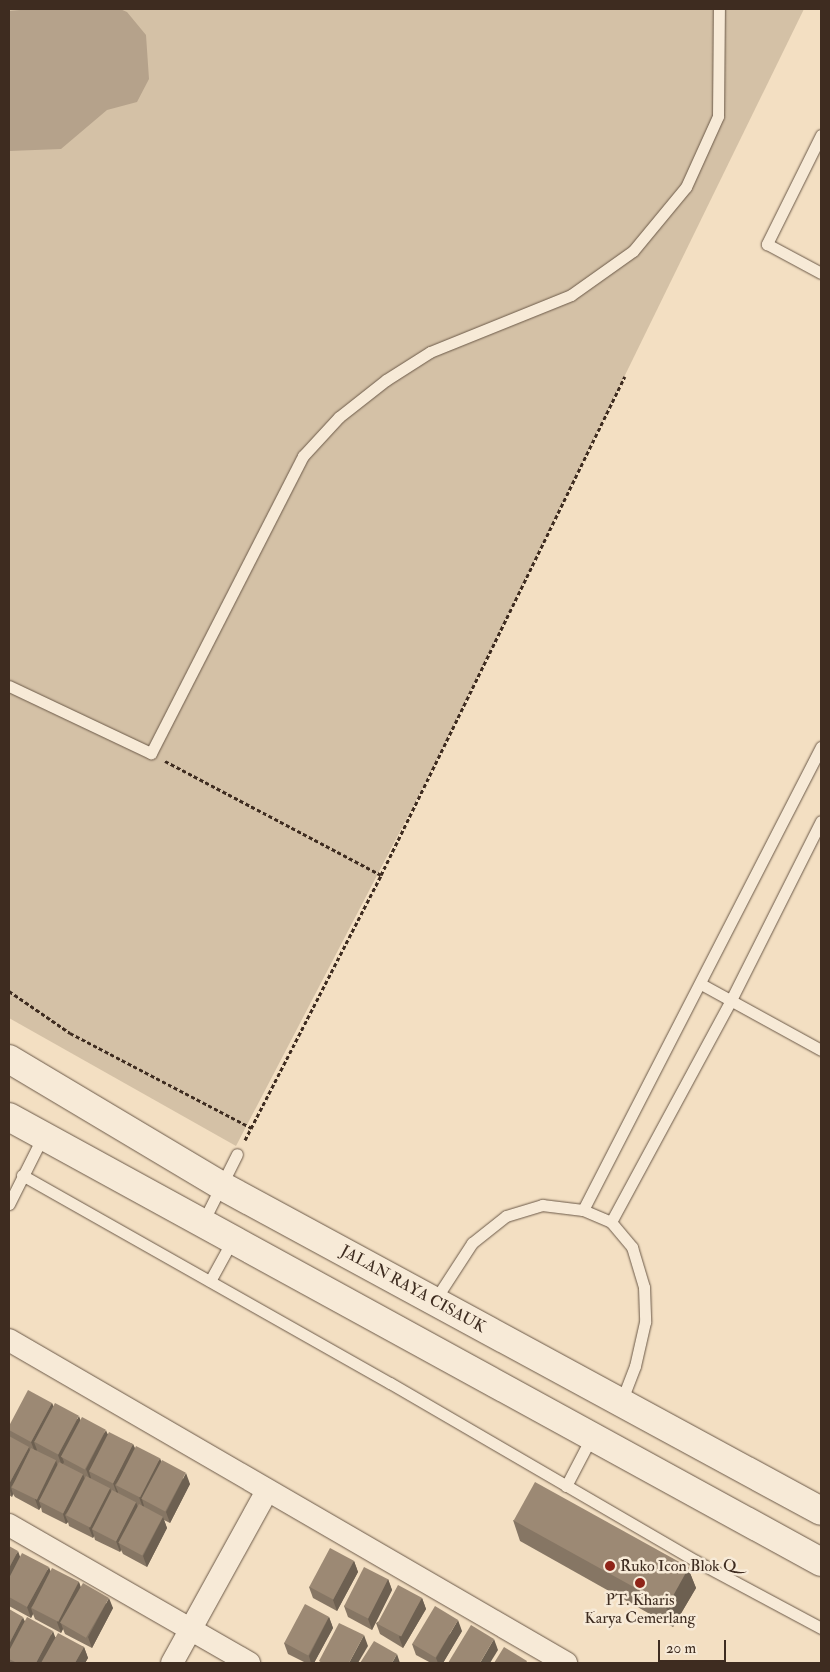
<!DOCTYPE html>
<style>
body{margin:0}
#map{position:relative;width:830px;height:1672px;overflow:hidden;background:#f3dfc2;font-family:"IM FELL Double Pica",serif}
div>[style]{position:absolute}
.green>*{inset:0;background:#d4c1a6}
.water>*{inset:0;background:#b5a28b}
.path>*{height:3px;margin-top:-1.5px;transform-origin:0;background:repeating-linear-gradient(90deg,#3e2c20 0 4px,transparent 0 6.5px)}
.roads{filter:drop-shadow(0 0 1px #6b5948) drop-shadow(0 0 1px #6b5948)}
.service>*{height:11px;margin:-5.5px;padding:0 5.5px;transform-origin:5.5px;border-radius:5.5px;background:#f7ead7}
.minor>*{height:22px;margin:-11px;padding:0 11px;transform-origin:11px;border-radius:11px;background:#f7ead7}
.secondary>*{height:28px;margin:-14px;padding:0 14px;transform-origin:14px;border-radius:14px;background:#f7ead7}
.wall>*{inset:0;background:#867664}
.shaded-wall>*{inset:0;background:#6d6051}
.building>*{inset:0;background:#9c8974;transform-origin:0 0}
.dots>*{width:14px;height:14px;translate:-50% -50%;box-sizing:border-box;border:2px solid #f7ead7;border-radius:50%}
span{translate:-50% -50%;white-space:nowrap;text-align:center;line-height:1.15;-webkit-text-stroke:5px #f7ead7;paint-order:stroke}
.street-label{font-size:16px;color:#3e2c20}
.poi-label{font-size:16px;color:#3e2c20}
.left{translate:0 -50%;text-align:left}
.frame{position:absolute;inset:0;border:10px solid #3e2c20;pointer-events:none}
.scale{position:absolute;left:658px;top:1640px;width:68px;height:22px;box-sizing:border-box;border:2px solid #3e2c20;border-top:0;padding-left:6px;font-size:15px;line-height:18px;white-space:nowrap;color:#3e2c20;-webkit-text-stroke:4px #f7ead7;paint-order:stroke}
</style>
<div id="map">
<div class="green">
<div style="clip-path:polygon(9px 9px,804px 9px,433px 768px,236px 1146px,9px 1018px)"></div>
</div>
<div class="water">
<div style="clip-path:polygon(31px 9px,120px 9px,127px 12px,146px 35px,149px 79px,137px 102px,107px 110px,61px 149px,9px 151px,9px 11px)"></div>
</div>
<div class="path">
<div style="left:165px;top:761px;width:244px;rotate:27.8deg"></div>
<div style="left:9px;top:991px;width:74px;rotate:34.5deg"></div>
<div style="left:70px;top:1033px;width:205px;rotate:27.6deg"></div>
<div style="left:245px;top:1140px;width:298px;rotate:-62.8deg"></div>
<div style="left:381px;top:875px;width:555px;rotate:-63.94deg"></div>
</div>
<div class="roads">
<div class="service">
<div style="left:821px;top:135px;width:122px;rotate:116.4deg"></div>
<div style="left:767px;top:244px;width:61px;rotate:28.2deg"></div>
<div style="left:9px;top:686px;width:157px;rotate:25.3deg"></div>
<div style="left:151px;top:753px;width:334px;rotate:-62.9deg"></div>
<div style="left:303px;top:456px;width:53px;rotate:-47.3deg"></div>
<div style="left:339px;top:417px;width:60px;rotate:-38.2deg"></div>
<div style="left:386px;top:380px;width:52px;rotate:-32.5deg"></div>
<div style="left:430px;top:352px;width:152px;rotate:-22deg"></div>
<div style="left:571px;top:295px;width:76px;rotate:-35.4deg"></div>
<div style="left:633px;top:251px;width:83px;rotate:-50.4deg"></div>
<div style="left:686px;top:187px;width:78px;rotate:-65.7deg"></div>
<div style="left:718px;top:116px;width:107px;rotate:-89.5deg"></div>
<div style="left:701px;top:984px;width:137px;rotate:28.8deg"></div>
<div style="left:22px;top:1175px;width:423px;rotate:29.5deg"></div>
<div style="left:390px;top:1383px;width:354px;rotate:30.2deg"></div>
<div style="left:696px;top:1561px;width:142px;rotate:28.2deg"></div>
<div style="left:9px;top:1204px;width:76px;rotate:-63.4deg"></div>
<div style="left:583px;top:1210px;width:521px;rotate:-62.8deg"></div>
<div style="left:611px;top:1222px;width:252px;rotate:-61.6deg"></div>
<div style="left:731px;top:1000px;width:200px;rotate:-63.3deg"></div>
<div style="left:202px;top:1224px;width:78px;rotate:-63.4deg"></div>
<div style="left:210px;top:1281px;width:48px;rotate:-61.3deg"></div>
<div style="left:435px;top:1300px;width:68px;rotate:-57deg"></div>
<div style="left:472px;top:1243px;width:43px;rotate:-38.5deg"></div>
<div style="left:506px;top:1216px;width:38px;rotate:-17deg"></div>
<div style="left:542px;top:1205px;width:41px;rotate:7deg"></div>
<div style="left:583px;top:1210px;width:30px;rotate:23deg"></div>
<div style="left:611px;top:1222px;width:33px;rotate:50deg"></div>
<div style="left:632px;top:1247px;width:42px;rotate:73.3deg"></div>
<div style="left:644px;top:1287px;width:35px;rotate:88deg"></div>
<div style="left:645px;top:1322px;width:45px;rotate:102.8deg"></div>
<div style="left:635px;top:1366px;width:40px;rotate:111deg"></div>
<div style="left:566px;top:1486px;width:54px;rotate:-62.5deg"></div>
</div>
<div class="minor">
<div style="left:9px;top:1340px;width:644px;rotate:30.11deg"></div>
<div style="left:9px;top:1525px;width:277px;rotate:29.9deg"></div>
<div style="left:172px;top:1663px;width:196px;rotate:-61.1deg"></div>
</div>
<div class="secondary">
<div style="left:9px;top:1059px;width:248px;rotate:30.8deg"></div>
<div style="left:222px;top:1186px;width:681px;rotate:28.48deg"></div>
<div style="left:9px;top:1117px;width:926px;rotate:28.72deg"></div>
</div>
</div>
<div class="wall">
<div style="clip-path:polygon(52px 1403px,53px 1406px,81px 1421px,108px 1434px,133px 1444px,135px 1448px,161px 1462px,190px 1484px,170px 1523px,164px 1520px,167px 1528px,147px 1567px,123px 1554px,121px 1550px,120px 1552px,95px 1540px,94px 1536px,93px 1538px,69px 1526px,68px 1522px,66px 1524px,42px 1512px,41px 1507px,39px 1510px,15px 1497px,13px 1494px,12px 1497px,9px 1495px,9px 1436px,10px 1437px,9px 1433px,9px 1426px)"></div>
<div style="clip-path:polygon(513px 1520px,688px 1568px,696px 1588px,673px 1627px,520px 1541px)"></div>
<div style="clip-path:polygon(9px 1546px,20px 1557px,50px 1571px,79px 1582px,80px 1587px,113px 1608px,92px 1648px,65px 1634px,63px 1629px,61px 1633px,35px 1619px,33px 1614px,31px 1618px,9px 1606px)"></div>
<div style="clip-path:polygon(354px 1561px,358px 1572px,337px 1611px,313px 1598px,309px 1587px)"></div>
<div style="clip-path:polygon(388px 1579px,392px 1590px,372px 1630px,348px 1617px,344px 1606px)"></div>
<div style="clip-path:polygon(422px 1598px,426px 1609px,403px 1648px,380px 1634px,376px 1623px)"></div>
<div style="clip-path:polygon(9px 1609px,25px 1621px,55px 1637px,84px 1647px,88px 1658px,85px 1663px,9px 1663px)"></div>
<div style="clip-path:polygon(329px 1617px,333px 1628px,314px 1663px,306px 1663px,288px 1654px,284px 1643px)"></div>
<div style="clip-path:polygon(462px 1631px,443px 1663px,431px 1663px,416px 1655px,412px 1644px)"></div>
</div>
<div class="shaded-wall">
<div style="clip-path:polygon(52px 1403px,56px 1413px,34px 1442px,37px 1450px,35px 1452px,31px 1442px)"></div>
<div style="clip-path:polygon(79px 1416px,83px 1427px,62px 1457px,64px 1462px,62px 1466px,58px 1455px)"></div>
<div style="clip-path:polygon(106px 1430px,110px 1441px,89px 1471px,91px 1478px,90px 1480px,86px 1469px)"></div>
<div style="clip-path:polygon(133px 1444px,137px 1455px,115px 1485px,118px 1492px,117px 1494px,113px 1483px)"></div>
<div style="clip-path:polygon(29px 1447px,32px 1458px,11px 1487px,13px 1494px,12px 1497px,9px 1488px,9px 1484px)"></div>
<div style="clip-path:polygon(160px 1458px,164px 1469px,142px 1499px,144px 1506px,143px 1508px,139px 1497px)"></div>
<div style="clip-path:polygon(56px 1460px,59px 1471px,39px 1501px,41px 1507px,39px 1510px,35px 1499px)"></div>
<div style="clip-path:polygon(186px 1473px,190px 1484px,170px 1523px,166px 1512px)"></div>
<div style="clip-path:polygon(83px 1474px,87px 1485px,65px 1515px,68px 1522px,66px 1524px,63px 1514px)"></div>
<div style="clip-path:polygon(110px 1488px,114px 1499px,92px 1529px,94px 1536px,93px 1538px,89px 1528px)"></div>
<div style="clip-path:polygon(136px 1502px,140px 1513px,119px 1543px,121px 1550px,120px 1552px,116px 1541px)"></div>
<div style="clip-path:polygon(163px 1517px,167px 1528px,147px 1567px,143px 1556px)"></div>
<div style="clip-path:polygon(18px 1551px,22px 1562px,9px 1586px,9px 1568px)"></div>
<div style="clip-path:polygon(354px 1561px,358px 1572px,337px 1611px,333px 1600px)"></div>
<div style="clip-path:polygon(49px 1567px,53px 1578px,31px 1608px,33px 1614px,31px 1618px,27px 1607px)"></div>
<div style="clip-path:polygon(688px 1568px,696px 1588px,673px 1627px,666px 1607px)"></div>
<div style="clip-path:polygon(388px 1579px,392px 1590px,372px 1630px,368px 1619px)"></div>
<div style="clip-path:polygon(79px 1582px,83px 1593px,61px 1623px,63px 1629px,61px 1633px,57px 1622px)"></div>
<div style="clip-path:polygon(109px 1598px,113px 1608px,92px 1648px,88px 1637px)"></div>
<div style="clip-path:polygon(422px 1598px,426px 1609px,403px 1648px,399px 1637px)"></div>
<div style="clip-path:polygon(23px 1617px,27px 1628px,9px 1659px,9px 1644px)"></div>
<div style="clip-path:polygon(329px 1617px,333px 1628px,314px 1663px,311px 1663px,309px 1656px)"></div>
<div style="clip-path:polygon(458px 1620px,462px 1631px,443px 1663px,438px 1663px,436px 1658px)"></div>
<div style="clip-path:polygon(53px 1631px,57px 1642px,46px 1663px,36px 1663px)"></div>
<div style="clip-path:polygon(364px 1635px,368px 1646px,358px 1663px,349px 1663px)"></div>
<div style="clip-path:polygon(494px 1639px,498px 1650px,490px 1663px,480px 1663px)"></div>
<div style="clip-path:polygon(84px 1647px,88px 1658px,85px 1663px,75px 1663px)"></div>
<div style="clip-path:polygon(397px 1654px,400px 1663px,392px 1663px)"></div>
</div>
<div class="building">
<div style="clip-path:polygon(28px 1390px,52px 1403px,31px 1442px,9px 1430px,9px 1426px)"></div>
<div style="left:55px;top:1403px;width:27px;height:44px;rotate:28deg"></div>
<div style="left:82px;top:1417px;width:27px;height:45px;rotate:28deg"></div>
<div style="left:109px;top:1432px;width:27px;height:44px;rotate:27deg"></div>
<div style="clip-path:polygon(9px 1436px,29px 1447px,9px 1484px)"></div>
<div style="left:136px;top:1446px;width:27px;height:44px;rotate:27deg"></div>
<div style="left:31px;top:1448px;width:28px;height:44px;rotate:26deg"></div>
<div style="left:162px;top:1460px;width:27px;height:44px;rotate:28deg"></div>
<div style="left:59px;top:1462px;width:27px;height:44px;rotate:27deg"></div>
<div style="left:86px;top:1476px;width:27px;height:44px;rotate:27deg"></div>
<div style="left:535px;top:1482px;width:176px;height:44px;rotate:29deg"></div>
<div style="left:112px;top:1490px;width:27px;height:44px;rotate:27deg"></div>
<div style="left:139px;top:1504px;width:27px;height:44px;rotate:28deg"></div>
<div style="clip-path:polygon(9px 1546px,18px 1551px,9px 1568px)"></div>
<div style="left:330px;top:1548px;width:27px;height:44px;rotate:28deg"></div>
<div style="clip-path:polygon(22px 1553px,49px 1567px,27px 1607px,9px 1597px,9px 1578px)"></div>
<div style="left:364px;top:1567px;width:27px;height:44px;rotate:27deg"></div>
<div style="left:52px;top:1568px;width:30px;height:45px;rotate:27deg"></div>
<div style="left:83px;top:1583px;width:30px;height:46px;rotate:30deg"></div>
<div style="left:398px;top:1585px;width:27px;height:44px;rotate:28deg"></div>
<div style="left:305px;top:1604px;width:27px;height:44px;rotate:28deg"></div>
<div style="left:435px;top:1606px;width:27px;height:44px;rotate:31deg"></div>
<div style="clip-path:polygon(9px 1609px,23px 1617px,9px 1644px)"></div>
<div style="clip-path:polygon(27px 1617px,53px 1631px,36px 1663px,17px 1663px,9px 1659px,9px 1651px)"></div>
<div style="clip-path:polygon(339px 1623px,364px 1635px,349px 1663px,322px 1663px,319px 1661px)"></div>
<div style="clip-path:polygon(471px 1625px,494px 1639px,480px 1663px,448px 1663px)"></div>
<div style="clip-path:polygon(58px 1633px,84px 1647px,75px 1663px,41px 1663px)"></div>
<div style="clip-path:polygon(374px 1641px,397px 1654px,392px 1663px,360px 1663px)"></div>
<div style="clip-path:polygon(504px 1647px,527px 1661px,526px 1663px,494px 1663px)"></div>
</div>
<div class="dots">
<div style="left:610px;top:1566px;background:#8f2418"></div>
<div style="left:640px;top:1583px;background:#8f2418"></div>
</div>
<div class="street-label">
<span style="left:413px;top:1289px;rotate:29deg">JALAN RAYA CISAUK</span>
</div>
<div class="poi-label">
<span class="left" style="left:620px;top:1566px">Ruko Icon Blok Q</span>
<span style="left:640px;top:1609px">PT. Kharis<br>Karya Cemerlang</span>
</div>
<div class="frame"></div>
<div class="scale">20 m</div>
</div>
